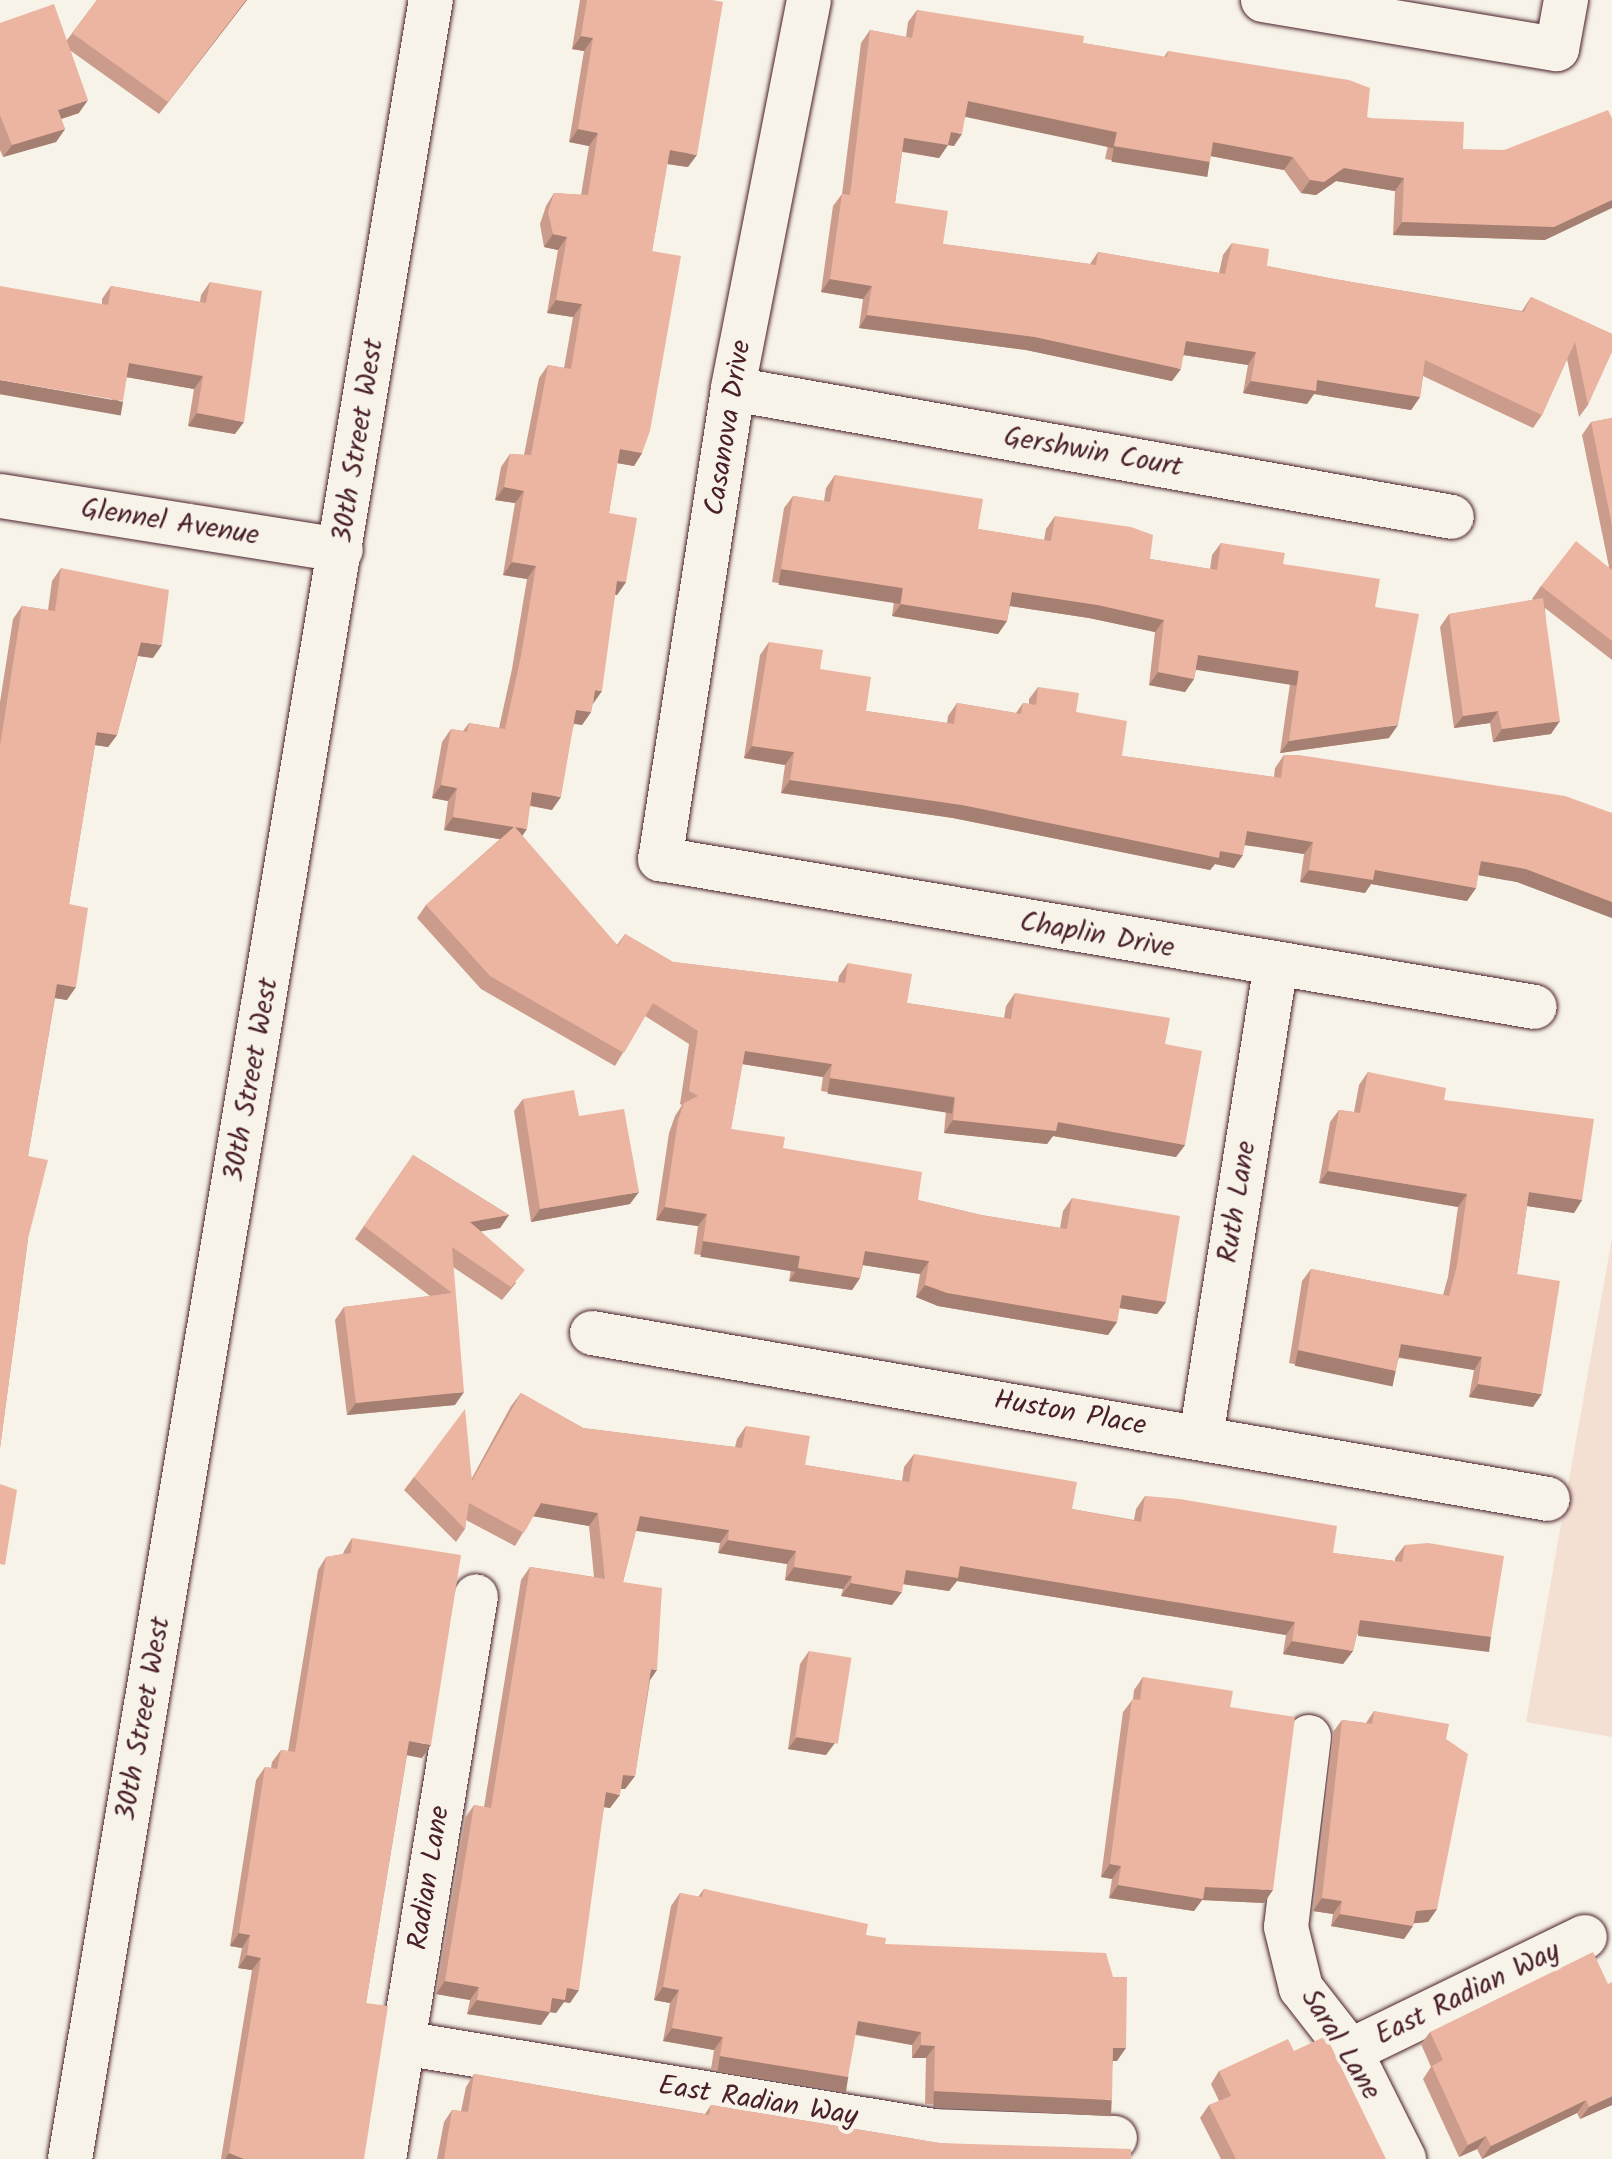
<!DOCTYPE html>
<style>
body{margin:0}
#map{position:relative;width:1612px;height:2159px;overflow:hidden;background:#f7f3e8;font-family:Kalam,sans-serif}
div>[style]{position:absolute}
.built>*{inset:0;background:#f4e0d3}
.roads{filter:drop-shadow(0 0 2px #4a1f2b) drop-shadow(0 0 2px #4a1f2b)}
.minor>*{height:44px;margin:-22px;padding:0 22px;transform-origin:22px;border-radius:22px;background:#f7f3e8}
.major>*{height:44px;margin:-22px;padding:0 22px;transform-origin:22px;border-radius:22px;background:#f7f3e8}
.wall>*{inset:0;background:#cb9c8b}
.shaded-wall>*{inset:0;background:#a57f71;transform-origin:0 0}
.building>*{inset:0;background:#ecb5a2;transform-origin:0 0}
span{translate:-50% -50%;white-space:nowrap;text-align:center;line-height:1.15;-webkit-text-stroke:8px #f7f3e8;paint-order:stroke}
.street-label{font-size:28px;color:#4a1f2b}
</style>
<div id="map">
<div class="built">
<div style="clip-path:polygon(1612px 1238px,1612px 1737px,1526px 1722px)"></div>
</div>
<div class="roads">
<div class="minor">
<div style="left:809px;top:0;width:396px;rotate:101.1deg"></div>
<div style="left:733px;top:389px;width:476px;rotate:98.8deg"></div>
<div style="left:660px;top:859px;width:887px;rotate:9.6deg"></div>
<div style="left:1263px;top:0;width:298px;rotate:9.5deg"></div>
<div style="left:1557px;top:49px;width:50px;rotate:-79.6deg"></div>
<div style="left:733px;top:389px;width:730px;rotate:10.09deg"></div>
<div style="left:0;top:496px;width:345px;rotate:9deg"></div>
<div style="left:592px;top:1333px;width:970px;rotate:9.85deg"></div>
<div style="left:1201px;top:1437px;width:475px;rotate:-81deg"></div>
<div style="left:1309px;top:1737px;width:191px;rotate:96.9deg"></div>
<div style="left:1286px;top:1927px;width:63px;rotate:76.2deg"></div>
<div style="left:1301px;top:1988px;width:80px;rotate:52.1deg"></div>
<div style="left:1350px;top:2051px;width:121px;rotate:63.4deg"></div>
<div style="left:403px;top:2043px;width:538px;rotate:9.41deg"></div>
<div style="left:934px;top:2131px;width:181px;rotate:2.2deg"></div>
<div style="left:1350px;top:2051px;width:261px;rotate:-25.9deg"></div>
<div style="left:384px;top:2159px;width:570px;rotate:-80.72deg"></div>
</div>
<div class="major">
<div style="left:70px;top:2159px;width:2189px;rotate:-80.51deg"></div>
</div>
</div>
<div class="wall">
<div style="clip-path:polygon(97px 0,247px 0,159px 114px,71px 51px,79px 113px,61px 119px,65px 129px,56px 142px,3px 157px,0 150px,0 23px,67px 40px)"></div>
<div style="clip-path:polygon(580px 0,712px 0,688px 167px,667px 164px,652px 251px,642px 453px,634px 466px,617px 463px,609px 513px,626px 582px,617px 595px,615px 595px,591px 712px,582px 725px,574px 724px,552px 810px,530px 806px,522px 836px,617px 945px,625px 934px,673px 962px,838px 982px,839px 976px,848px 963px,907px 1003px,1004px 1018px,1006px 1006px,1015px 993px,1165px 1044px,1185px 1145px,1176px 1157px,1053px 1136px,1047px 1144px,944px 1133px,946px 1110px,821px 1091px,823px 1077px,742px 1064px,731px 1129px,918px 1200px,981px 1215px,1060px 1228px,1063px 1211px,1072px 1198px,1166px 1302px,1157px 1314px,1119px 1308px,1117px 1322px,1108px 1335px,938px 1306px,916px 1297px,920px 1274px,863px 1265px,860px 1278px,852px 1290px,789px 1281px,791px 1269px,694px 1254px,698px 1226px,656px 1220px,669px 1133px,675px 1116px,682px 1105px,680px 1104px,689px 1044px,645px 1016px,615px 1066px,481px 989px,417px 918px,426px 905px,500px 839px,444px 830px,448px 801px,432px 798px,442px 742px,451px 729px,463px 731px,469px 723px,499px 728px,512px 669px,527px 579px,503px 575px,515px 503px,495px 500px,501px 467px,510px 454px,524px 455px,539px 378px,548px 365px,564px 368px,573px 317px,547px 313px,558px 250px,544px 247px,540px 224px,546px 206px,554px 193px,581px 195px,589px 146px,569px 142px,584px 51px,572px 49px)"></div>
<div style="clip-path:polygon(917px 10px,1083px 43px,1164px 57px,1168px 51px,1463px 149px,1545px 240px,1393px 235px,1395px 191px,1336px 181px,1316px 195px,1301px 193px,1284px 170px,1211px 156px,1201px 175px,1105px 159px,1108px 145px,966px 115px,954px 146px,948px 145px,939px 158px,902px 152px,895px 203px,943px 244px,1090px 264px,1098px 252px,1219px 273px,1223px 255px,1232px 243px,1267px 266px,1334px 279px,1522px 311px,1531px 297px,1612px 334px,1588px 405px,1579px 417px,1567px 359px,1542px 415px,1533px 428px,1423px 376px,1420px 397px,1411px 410px,1314px 394px,1307px 404px,1243px 393px,1248px 365px,1184px 355px,1172px 381px,1026px 350px,859px 328px,863px 299px,821px 292px,833px 206px,842px 194px,861px 43px,870px 30px,906px 37px,908px 22px)"></div>
<div style="clip-path:polygon(210px 282px,235px 434px,188px 426px,194px 389px,127px 377px,114px 414px,102px 304px,102px 299px,111px 286px,200px 302px,201px 295px)"></div>
<div style="clip-path:polygon(1612px 418px,1612px 660px,1545px 608px,1551px 734px,1493px 742px,1490px 723px,1454px 728px,1440px 627px,1449px 614px,1533px 600px,1532px 599px,1541px 586px,1609px 567px,1582px 435px,1591px 422px)"></div>
<div style="clip-path:polygon(835px 475px,978px 529px,1044px 540px,1046px 529px,1055px 516px,1150px 559px,1210px 569px,1212px 555px,1221px 543px,1283px 564px,1375px 607px,1389px 738px,1280px 753px,1290px 684px,1196px 669px,1194px 679px,1185px 692px,1149px 685px,1155px 632px,1089px 618px,1010px 606px,1007px 621px,998px 634px,892px 616px,894px 601px,772px 582px,784px 508px,793px 496px,824px 501px,826px 488px)"></div>
<div style="clip-path:polygon(61px 568px,153px 658px,138px 656px,117px 735px,108px 747px,95px 745px,69px 904px,67px 1000px,55px 998px,28px 1156px,28px 1239px,0 1448px,0 702px,13px 619px,22px 606px,48px 610px,52px 581px)"></div>
<div style="clip-path:polygon(769px 642px,820px 669px,866px 711px,947px 723px,948px 716px,957px 703px,1016px 713px,1023px 703px,1029px 704px,1029px 699px,1038px 687px,1076px 712px,1122px 756px,1274px 777px,1275px 768px,1284px 755px,1612px 813px,1612px 918px,1517px 882px,1478px 875px,1476px 888px,1467px 901px,1371px 884px,1365px 893px,1300px 882px,1304px 854px,1245px 845px,1234px 868px,1215px 864px,1210px 870px,953px 818px,781px 793px,785px 765px,744px 758px,760px 655px)"></div>
<div style="clip-path:polygon(1368px 1072px,1444px 1100px,1582px 1200px,1574px 1213px,1527px 1206px,1517px 1274px,1533px 1407px,1469px 1397px,1474px 1370px,1399px 1358px,1388px 1384px,1289px 1363px,1302px 1281px,1311px 1269px,1443px 1295px,1448px 1277px,1458px 1207px,1319px 1183px,1330px 1122px,1339px 1110px,1354px 1112px,1359px 1085px)"></div>
<div style="clip-path:polygon(523px 1099px,579px 1116px,630px 1204px,531px 1222px,514px 1111px)"></div>
<div style="clip-path:polygon(413px 1155px,509px 1215px,500px 1228px,481px 1231px,516px 1283px,502px 1300px,453px 1267px,455px 1405px,347px 1415px,335px 1320px,344px 1307px,430px 1296px,355px 1239px)"></div>
<div style="clip-path:polygon(521px 1393px,583px 1428px,735px 1447px,737px 1439px,746px 1426px,805px 1465px,902px 1481px,904px 1467px,914px 1454px,1072px 1509px,1134px 1520px,1136px 1509px,1145px 1496px,1333px 1553px,1395px 1561px,1395px 1558px,1405px 1545px,1491px 1637px,1482px 1650px,1357px 1634px,1353px 1651px,1343px 1664px,1283px 1654px,1286px 1635px,957px 1581px,949px 1591px,903px 1584px,892px 1605px,841px 1596px,843px 1589px,785px 1580px,787px 1564px,718px 1553px,720px 1543px,636px 1530px,623px 1582px,650px 1681px,635px 1776px,625px 1789px,620px 1789px,610px 1808px,604px 1807px,570px 2003px,564px 2002px,556px 2013px,550px 2012px,541px 2025px,467px 2014px,470px 2000px,436px 1994px,465px 1818px,474px 1805px,484px 1807px,521px 1580px,530px 1567px,594px 1577px,589px 1526px,533px 1516px,515px 1546px,466px 1520px,465px 1529px,456px 1542px,404px 1490px,414px 1477px,472px 1478px,511px 1406px)"></div>
<div style="clip-path:polygon(352px 1538px,422px 1758px,407px 1755px,366px 2003px,364px 2159px,221px 2159px,252px 1970px,238px 1968px,242px 1948px,230px 1946px,256px 1780px,265px 1767px,271px 1768px,272px 1762px,281px 1750px,288px 1751px,318px 1570px,326px 1557px,343px 1554px,344px 1551px)"></div>
<div style="clip-path:polygon(809px 1651px,826px 1755px,788px 1749px,800px 1664px)"></div>
<div style="clip-path:polygon(1143px 1677px,1230px 1707px,1264px 1903px,1202px 1900px,1194px 1911px,1109px 1898px,1112px 1879px,1101px 1877px,1123px 1712px,1133px 1699px,1134px 1690px)"></div>
<div style="clip-path:polygon(1374px 1711px,1446px 1739px,1437px 1909px,1428px 1922px,1414px 1923px,1404px 1939px,1331px 1926px,1333px 1914px,1313px 1911px,1333px 1732px,1342px 1720px,1366px 1723px)"></div>
<div style="clip-path:polygon(704px 1889px,866px 1935px,1117px 2061px,1113px 2061px,1103px 2113px,925px 2104px,926px 2058px,912px 2058px,912px 2045px,855px 2035px,839px 2090px,711px 2069px,714px 2050px,663px 2041px,670px 2003px,654px 2000px,671px 1906px,680px 1893px,698px 1897px)"></div>
<div style="clip-path:polygon(1430px 2032px,1612px 2105px,1580px 2119px,1577px 2113px,1482px 2159px,1477px 2149px,1459px 2157px,1423px 2079px,1431px 2067px,1421px 2044px)"></div>
<div style="clip-path:polygon(1294px 2051px,1386px 2159px,1221px 2159px,1200px 2118px,1209px 2105px,1219px 2101px,1211px 2084px,1219px 2071px)"></div>
<div style="clip-path:polygon(474px 2074px,705px 2114px,711px 2105px,939px 2143px,1131px 2159px,437px 2159px,444px 2122px,452px 2110px,461px 2111px,466px 2087px)"></div>
</div>
<div class="shaded-wall">
<div style="clip-path:polygon(246px 0,247px 0,159px 114px,168px 102px)"></div>
<div style="clip-path:polygon(581px 36px,593px 38px,584px 51px,572px 49px)"></div>
<div style="clip-path:polygon(88px 100px,79px 113px,49px 123px,58px 110px)"></div>
<div style="left:968px;top:101px;width:152px;height:16px;rotate:12deg"></div>
<div style="clip-path:polygon(65px 129px,56px 142px,3px 157px,12px 145px)"></div>
<div style="clip-path:polygon(578px 129px,598px 133px,589px 146px,569px 142px)"></div>
<div style="clip-path:polygon(951px 132px,962px 134px,954px 146px,948px 145px,939px 158px,895px 150px,904px 138px)"></div>
<div style="clip-path:polygon(1213px 142px,1293px 157px,1284px 170px,1205px 155px)"></div>
<div style="left:1114px;top:146px;width:97px;height:16px;rotate:9deg"></div>
<div style="clip-path:polygon(670px 150px,697px 155px,688px 167px,661px 163px)"></div>
<div style="clip-path:polygon(1344px 168px,1404px 178px,1395px 191px,1336px 181px,1316px 195px,1301px 193px,1310px 180px)"></div>
<div style="clip-path:polygon(1612px 200px,1612px 208px,1545px 240px,1393px 235px,1402px 222px)"></div>
<div style="clip-path:polygon(553px 234px,567px 237px,558px 250px,544px 247px)"></div>
<div style="clip-path:polygon(830px 279px,872px 286px,863px 299px,821px 292px)"></div>
<div style="clip-path:polygon(556px 300px,582px 304px,573px 317px,547px 313px)"></div>
<div style="clip-path:polygon(867px 315px,1035px 337px,1181px 369px,1172px 381px,1026px 350px,859px 328px)"></div>
<div style="clip-path:polygon(1186px 341px,1256px 352px,1248px 365px,1177px 354px)"></div>
<div style="clip-path:polygon(129px 363px,203px 376px,194px 389px,120px 376px)"></div>
<div style="left:0;top:380px;width:125px;height:14px;rotate:10deg"></div>
<div style="clip-path:polygon(1317px 380px,1420px 397px,1411px 410px,1314px 394px,1307px 404px,1243px 393px,1251px 381px)"></div>
<div style="clip-path:polygon(197px 413px,244px 422px,235px 434px,188px 426px)"></div>
<div style="clip-path:polygon(620px 449px,642px 453px,634px 466px,611px 462px)"></div>
<div style="clip-path:polygon(504px 487px,524px 491px,515px 503px,495px 500px)"></div>
<div style="clip-path:polygon(512px 562px,536px 566px,527px 579px,503px 575px)"></div>
<div style="left:781px;top:569px;width:123px;height:16px;rotate:9deg"></div>
<div style="clip-path:polygon(617px 581px,626px 582px,617px 595px,608px 593px)"></div>
<div style="clip-path:polygon(1012px 592px,1098px 605px,1164px 620px,1155px 632px,1089px 618px,1003px 605px)"></div>
<div style="clip-path:polygon(901px 604px,1007px 621px,998px 634px,892px 616px)"></div>
<div style="clip-path:polygon(141px 642px,162px 645px,153px 658px,132px 655px)"></div>
<div style="left:1198px;top:655px;width:102px;height:15px;rotate:9deg"></div>
<div style="clip-path:polygon(1158px 672px,1194px 679px,1185px 692px,1149px 685px)"></div>
<div style="clip-path:polygon(595px 690px,602px 691px,593px 704px)"></div>
<div style="clip-path:polygon(576px 710px,591px 712px,582px 725px,567px 722px)"></div>
<div style="clip-path:polygon(1498px 711px,1490px 723px,1454px 728px,1463px 716px)"></div>
<div style="clip-path:polygon(1560px 721px,1551px 734px,1493px 742px,1502px 729px)"></div>
<div style="clip-path:polygon(1398px 725px,1389px 738px,1280px 753px,1289px 741px)"></div>
<div style="clip-path:polygon(97px 732px,117px 735px,108px 747px,88px 744px)"></div>
<div style="clip-path:polygon(752px 746px,794px 752px,785px 765px,744px 758px)"></div>
<div style="clip-path:polygon(790px 780px,962px 805px,1243px 855px,1234px 868px,1215px 864px,1210px 870px,953px 818px,781px 793px)"></div>
<div style="clip-path:polygon(441px 785px,457px 788px,448px 801px,432px 798px)"></div>
<div style="clip-path:polygon(532px 792px,561px 797px,552px 810px,523px 804px)"></div>
<div style="clip-path:polygon(453px 817px,514px 827px,505px 840px,444px 830px)"></div>
<div style="clip-path:polygon(515px 827px,527px 829px,518px 842px)"></div>
<div style="clip-path:polygon(1247px 831px,1313px 842px,1304px 854px,1238px 844px)"></div>
<div style="clip-path:polygon(1481px 861px,1526px 869px,1612px 902px,1612px 918px,1517px 882px,1472px 874px)"></div>
<div style="clip-path:polygon(1309px 870px,1375px 870px,1476px 888px,1467px 901px,1371px 884px,1365px 893px,1300px 882px)"></div>
<div style="clip-path:polygon(57px 984px,76px 987px,67px 1000px,48px 997px)"></div>
<div style="clip-path:polygon(745px 1051px,832px 1064px,823px 1077px,736px 1063px)"></div>
<div style="left:830px;top:1078px;width:126px;height:16px;rotate:9deg"></div>
<div style="clip-path:polygon(953px 1120px,1058px 1122px,1185px 1145px,1176px 1157px,1053px 1136px,1047px 1144px,944px 1133px)"></div>
<div style="clip-path:polygon(1328px 1171px,1467px 1194px,1458px 1207px,1319px 1183px)"></div>
<div style="clip-path:polygon(639px 1192px,630px 1204px,531px 1222px,540px 1209px)"></div>
<div style="clip-path:polygon(1529px 1192px,1582px 1200px,1574px 1213px,1520px 1205px)"></div>
<div style="clip-path:polygon(665px 1207px,707px 1214px,698px 1226px,656px 1220px)"></div>
<div style="clip-path:polygon(509px 1215px,500px 1228px,461px 1235px,470px 1222px)"></div>
<div style="left:703px;top:1241px;width:98px;height:16px;rotate:9deg"></div>
<div style="clip-path:polygon(865px 1251px,929px 1261px,920px 1274px,856px 1264px)"></div>
<div style="clip-path:polygon(798px 1268px,860px 1278px,852px 1290px,789px 1281px)"></div>
<div style="clip-path:polygon(925px 1285px,1117px 1322px,1108px 1335px,938px 1306px,916px 1297px)"></div>
<div style="clip-path:polygon(1122px 1295px,1166px 1302px,1157px 1314px,1113px 1307px)"></div>
<div style="clip-path:polygon(1401px 1344px,1482px 1357px,1474px 1370px,1392px 1356px)"></div>
<div style="left:1298px;top:1350px;width:100px;height:16px;rotate:12deg"></div>
<div style="clip-path:polygon(1478px 1384px,1542px 1394px,1533px 1407px,1469px 1397px)"></div>
<div style="clip-path:polygon(464px 1392px,455px 1405px,347px 1415px,356px 1403px)"></div>
<div style="clip-path:polygon(541px 1503px,598px 1513px,589px 1526px,532px 1516px)"></div>
<div style="clip-path:polygon(640px 1516px,729px 1530px,720px 1543px,630px 1530px)"></div>
<div style="clip-path:polygon(728px 1540px,796px 1551px,787px 1564px,718px 1553px)"></div>
<div style="clip-path:polygon(960px 1566px,1295px 1622px,1286px 1635px,957px 1581px,949px 1591px,896px 1583px,906px 1570px)"></div>
<div style="clip-path:polygon(794px 1567px,852px 1576px,843px 1589px,785px 1580px)"></div>
<div style="clip-path:polygon(851px 1583px,902px 1592px,892px 1605px,841px 1596px)"></div>
<div style="left:1360px;top:1620px;width:132px;height:16px;rotate:7deg"></div>
<div style="clip-path:polygon(1292px 1641px,1353px 1651px,1343px 1664px,1283px 1654px)"></div>
<div style="clip-path:polygon(651px 1669px,657px 1670px,648px 1683px)"></div>
<div style="clip-path:polygon(797px 1737px,835px 1743px,826px 1755px,788px 1749px)"></div>
<div style="clip-path:polygon(409px 1741px,431px 1745px,422px 1758px,400px 1754px)"></div>
<div style="clip-path:polygon(623px 1775px,635px 1776px,625px 1789px,613px 1788px)"></div>
<div style="clip-path:polygon(606px 1792px,620px 1795px,610px 1808px,597px 1806px)"></div>
<div style="clip-path:polygon(1110px 1864px,1121px 1866px,1112px 1879px,1101px 1877px)"></div>
<div style="clip-path:polygon(1118px 1885px,1205px 1887px,1273px 1890px,1264px 1903px,1202px 1900px,1194px 1911px,1109px 1898px)"></div>
<div style="clip-path:polygon(1322px 1898px,1342px 1901px,1333px 1914px,1313px 1911px)"></div>
<div style="clip-path:polygon(1437px 1909px,1428px 1922px,1407px 1924px,1416px 1911px)"></div>
<div style="clip-path:polygon(1340px 1914px,1413px 1926px,1404px 1939px,1331px 1926px)"></div>
<div style="clip-path:polygon(239px 1933px,250px 1935px,242px 1948px,230px 1946px)"></div>
<div style="clip-path:polygon(247px 1955px,261px 1958px,252px 1970px,238px 1968px)"></div>
<div style="clip-path:polygon(445px 1981px,479px 1987px,470px 2000px,436px 1994px)"></div>
<div style="clip-path:polygon(663px 1987px,679px 1990px,670px 2003px,654px 2000px)"></div>
<div style="clip-path:polygon(567px 1988px,579px 1990px,570px 2003px,564px 2002px,556px 2013px,543px 2011px,552px 1998px)"></div>
<div style="clip-path:polygon(477px 2000px,550px 2012px,541px 2025px,467px 2014px)"></div>
<div style="clip-path:polygon(858px 2021px,921px 2032px,912px 2045px,849px 2033px)"></div>
<div style="clip-path:polygon(672px 2028px,723px 2037px,714px 2050px,663px 2041px)"></div>
<div style="clip-path:polygon(921px 2045px,935px 2046px,926px 2058px,912px 2058px)"></div>
<div style="clip-path:polygon(1113px 2048px,1126px 2048px,1117px 2061px,1104px 2061px)"></div>
<div style="left:720px;top:2056px;width:130px;height:16px;rotate:9deg"></div>
<div style="left:934px;top:2091px;width:178px;height:16px;rotate:3deg"></div>
<div style="clip-path:polygon(1612px 2096px,1612px 2105px,1580px 2119px,1589px 2107px)"></div>
<div style="clip-path:polygon(1586px 2100px,1577px 2113px,1482px 2159px,1491px 2146px)"></div>
<div style="clip-path:polygon(1486px 2136px,1477px 2149px,1459px 2157px,1468px 2145px)"></div>
<div style="clip-path:polygon(229px 2153px,244px 2159px,225px 2159px)"></div>
</div>
<div class="building">
<div style="clip-path:polygon(97px 0,246px 0,168px 102px,72px 33px)"></div>
<div style="clip-path:polygon(587px 0,712px 0,723px 2px,697px 155px,670px 150px,652px 251px,681px 256px,650px 431px,642px 453px,620px 449px,609px 513px,637px 518px,626px 582px,617px 581px,602px 691px,595px 690px,591px 712px,576px 710px,561px 797px,532px 792px,527px 829px,515px 827px,618px 946px,625px 934px,673px 962px,845px 983px,848px 963px,912px 974px,907px 1003px,1011px 1019px,1015px 993px,1170px 1018px,1165px 1044px,1202px 1051px,1185px 1145px,1058px 1122px,1056px 1131px,953px 1120px,955px 1097px,830px 1078px,832px 1064px,745px 1051px,731px 1129px,785px 1137px,783px 1148px,922px 1172px,918px 1200px,981px 1215px,1067px 1229px,1072px 1198px,1180px 1216px,1166px 1302px,1122px 1295px,1117px 1322px,947px 1293px,925px 1285px,929px 1261px,865px 1251px,860px 1278px,798px 1268px,800px 1256px,703px 1241px,707px 1214px,665px 1207px,678px 1120px,684px 1103px,698px 1096px,689px 1091px,698px 1031px,653px 1003px,624px 1053px,490px 976px,426px 905px,514px 827px,453px 817px,457px 788px,441px 785px,451px 729px,467px 732px,469px 723px,505px 729px,521px 656px,536px 566px,512px 562px,524px 491px,504px 487px,510px 454px,531px 455px,548px 365px,571px 369px,582px 304px,556px 300px,567px 237px,553px 234px,548px 212px,554px 193px,588px 195px,598px 133px,578px 129px,593px 38px,581px 36px)"></div>
<div style="clip-path:polygon(54px 4px,88px 100px,58px 110px,65px 129px,12px 145px,0 115px,0 23px)"></div>
<div style="clip-path:polygon(917px 10px,1084px 36px,1083px 43px,1167px 57px,1168px 51px,1349px 80px,1370px 88px,1367px 118px,1464px 122px,1463px 149px,1504px 150px,1608px 110px,1612px 118px,1612px 200px,1554px 227px,1402px 222px,1404px 178px,1344px 168px,1324px 182px,1310px 180px,1293px 157px,1213px 142px,1210px 162px,1114px 146px,1117px 132px,968px 101px,962px 134px,951px 132px,948px 145px,904px 138px,895px 203px,948px 211px,943px 244px,1096px 265px,1098px 252px,1225px 274px,1232px 243px,1269px 249px,1267px 266px,1334px 279px,1524px 312px,1531px 297px,1612px 334px,1612px 352px,1588px 405px,1575px 342px,1542px 415px,1425px 360px,1420px 397px,1317px 380px,1316px 391px,1251px 381px,1256px 352px,1186px 341px,1181px 369px,1035px 337px,867px 315px,872px 286px,830px 279px,842px 194px,850px 195px,870px 30px,912px 38px)"></div>
<div style="clip-path:polygon(210px 282px,262px 291px,244px 422px,197px 413px,203px 376px,129px 363px,123px 401px,0 380px,0 286px,108px 305px,111px 286px,206px 303px)"></div>
<div style="clip-path:polygon(1612px 418px,1612px 525px,1591px 422px)"></div>
<div style="clip-path:polygon(835px 475px,983px 499px,978px 529px,1051px 541px,1055px 516px,1131px 527px,1153px 535px,1150px 559px,1217px 570px,1221px 543px,1285px 553px,1283px 564px,1380px 579px,1375px 607px,1419px 614px,1398px 725px,1289px 741px,1299px 671px,1198px 655px,1194px 679px,1158px 672px,1164px 620px,1098px 605px,1012px 592px,1007px 621px,901px 604px,903px 588px,781px 569px,793px 496px,830px 502px)"></div>
<div style="clip-path:polygon(1576px 541px,1612px 570px,1612px 641px,1541px 586px)"></div>
<div style="clip-path:polygon(61px 568px,169px 590px,162px 645px,141px 642px,117px 735px,97px 732px,69px 904px,88px 908px,76px 987px,57px 984px,28px 1156px,48px 1160px,28px 1239px,0 1448px,0 746px,22px 606px,55px 611px)"></div>
<div style="clip-path:polygon(1543px 598px,1560px 721px,1502px 729px,1498px 711px,1463px 716px,1449px 614px)"></div>
<div style="clip-path:polygon(769px 642px,823px 650px,820px 669px,871px 677px,866px 711px,954px 724px,957px 703px,1021px 714px,1023px 703px,1036px 705px,1038px 687px,1079px 693px,1076px 712px,1127px 721px,1122px 756px,1281px 778px,1284px 755px,1299px 755px,1565px 796px,1612px 813px,1612px 902px,1526px 869px,1481px 861px,1476px 888px,1375px 870px,1373px 880px,1309px 870px,1313px 842px,1247px 831px,1243px 855px,1220px 851px,1219px 858px,962px 805px,790px 780px,794px 752px,752px 746px)"></div>
<div style="clip-path:polygon(1368px 1072px,1446px 1088px,1444px 1100px,1594px 1119px,1582px 1200px,1529px 1192px,1517px 1274px,1560px 1281px,1542px 1394px,1478px 1384px,1482px 1357px,1401px 1344px,1396px 1371px,1298px 1350px,1311px 1269px,1449px 1296px,1457px 1265px,1467px 1194px,1328px 1171px,1339px 1110px,1360px 1113px)"></div>
<div style="clip-path:polygon(574px 1090px,579px 1116px,624px 1109px,639px 1192px,540px 1209px,523px 1099px)"></div>
<div style="clip-path:polygon(413px 1155px,509px 1215px,470px 1222px,525px 1270px,511px 1287px,452px 1247px,464px 1392px,356px 1403px,344px 1307px,452px 1293px,364px 1226px)"></div>
<div style="clip-path:polygon(521px 1393px,583px 1428px,742px 1448px,746px 1426px,810px 1436px,805px 1465px,909px 1482px,914px 1454px,1077px 1482px,1072px 1509px,1141px 1522px,1145px 1496px,1180px 1499px,1337px 1526px,1333px 1553px,1402px 1562px,1405px 1545px,1428px 1543px,1504px 1556px,1491px 1637px,1360px 1620px,1353px 1651px,1292px 1641px,1295px 1622px,960px 1566px,958px 1578px,906px 1570px,902px 1592px,851px 1583px,852px 1576px,794px 1567px,796px 1551px,728px 1540px,729px 1530px,640px 1516px,623px 1582px,662px 1588px,657px 1670px,651px 1669px,635px 1776px,623px 1775px,620px 1795px,606px 1792px,579px 1990px,567px 1988px,565px 2000px,552px 1998px,550px 2012px,477px 2000px,479px 1987px,445px 1981px,474px 1805px,491px 1808px,530px 1567px,605px 1579px,598px 1513px,541px 1503px,524px 1533px,469px 1503px,465px 1529px,414px 1477px,465px 1409px,472px 1481px)"></div>
<div style="clip-path:polygon(0 1484px,17px 1490px,5px 1565px,0 1564px)"></div>
<div style="clip-path:polygon(352px 1538px,461px 1555px,431px 1745px,409px 1741px,366px 2003px,388px 2006px,364px 2159px,244px 2159px,229px 2153px,261px 1958px,247px 1955px,250px 1935px,239px 1933px,265px 1767px,277px 1769px,281px 1750px,295px 1752px,326px 1557px,351px 1553px)"></div>
<div style="left:809px;top:1651px;width:43px;height:87px;rotate:9deg"></div>
<div style="clip-path:polygon(1143px 1677px,1233px 1691px,1230px 1707px,1295px 1717px,1273px 1890px,1205px 1887px,1203px 1899px,1118px 1885px,1121px 1866px,1110px 1864px,1132px 1699px,1140px 1700px)"></div>
<div style="clip-path:polygon(1374px 1711px,1449px 1724px,1446px 1739px,1468px 1754px,1437px 1909px,1416px 1911px,1413px 1926px,1340px 1914px,1342px 1901px,1322px 1898px,1342px 1720px,1372px 1724px)"></div>
<div style="clip-path:polygon(704px 1889px,868px 1924px,866px 1935px,886px 1938px,885px 1944px,1106px 1953px,1113px 1977px,1127px 1977px,1126px 2048px,1113px 2048px,1112px 2100px,934px 2091px,935px 2046px,921px 2045px,921px 2032px,858px 2021px,848px 2077px,720px 2056px,723px 2037px,672px 2028px,679px 1990px,663px 1987px,680px 1893px,702px 1897px)"></div>
<div style="clip-path:polygon(1593px 1952px,1608px 1984px,1612px 1982px,1612px 2096px,1589px 2107px,1586px 2100px,1491px 2146px,1486px 2136px,1468px 2145px,1432px 2066px,1443px 2060px,1430px 2032px)"></div>
<div style="clip-path:polygon(1326px 2036px,1386px 2159px,1236px 2159px,1209px 2105px,1231px 2096px,1219px 2071px,1288px 2039px,1294px 2051px)"></div>
<div style="clip-path:polygon(474px 2074px,709px 2115px,711px 2105px,939px 2143px,1131px 2149px,1131px 2159px,444px 2159px,452px 2110px,468px 2112px)"></div>
</div>
<div class="street-label">
<span style="left:729px;top:428px;rotate:-81deg">Casanova Drive</span>
<span style="left:359px;top:441px;rotate:-81deg">30th Street West</span>
<span style="left:1093px;top:453px;rotate:10deg">Gershwin Court</span>
<span style="left:170px;top:523px;rotate:9deg">Glennel Avenue</span>
<span style="left:1097px;top:936px;rotate:10deg">Chaplin Drive</span>
<span style="left:252px;top:1080px;rotate:-80deg">30th Street West</span>
<span style="left:1238px;top:1202px;rotate:-81deg">Ruth Lane</span>
<span style="left:1070px;top:1414px;rotate:10deg">Huston Place</span>
<span style="left:144px;top:1719px;rotate:-80deg">30th Street West</span>
<span style="left:430px;top:1878px;rotate:-81deg">Radian Lane</span>
<span style="left:1468px;top:1994px;rotate:-26deg">East Radian Way</span>
<span style="left:1340px;top:2045px;rotate:58deg">Saral Lane</span>
<span style="left:758px;top:2102px;rotate:9deg">East Radian Way</span>
</div>
</div>
